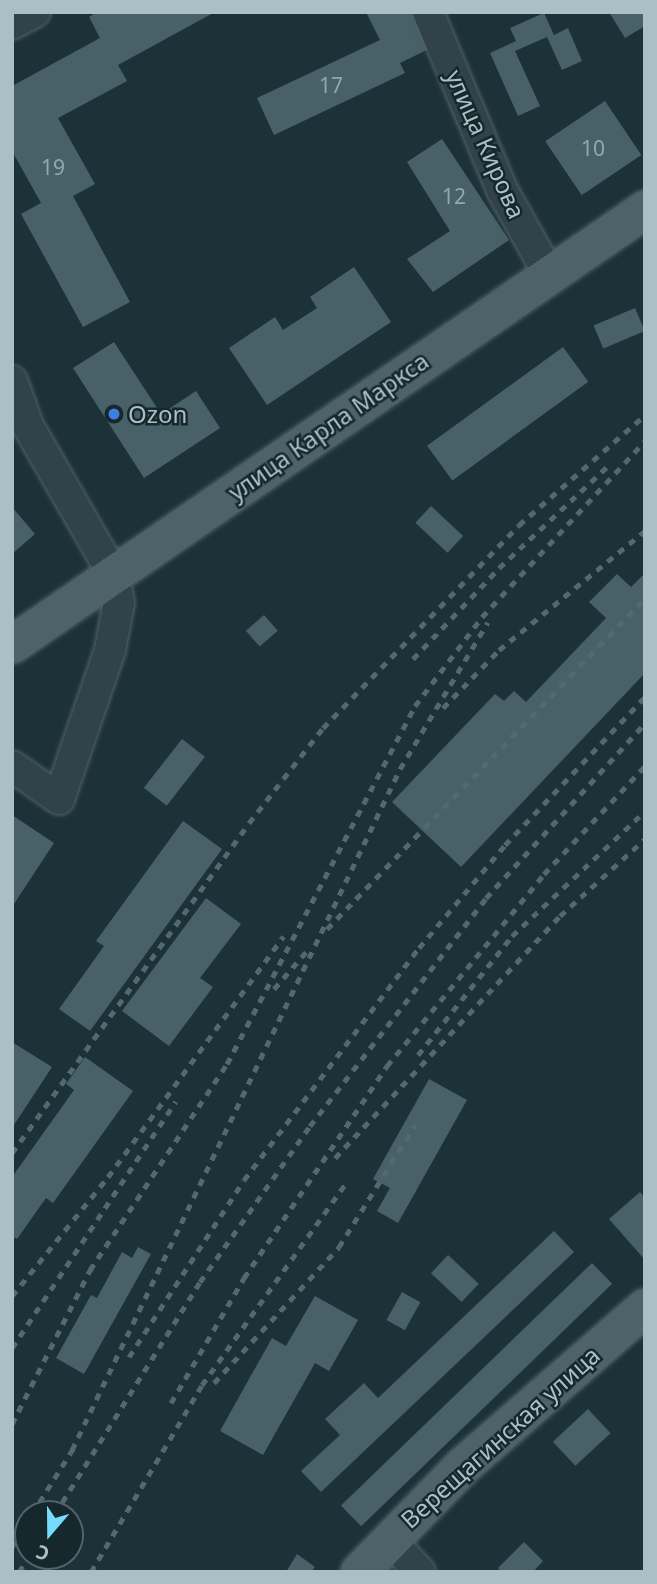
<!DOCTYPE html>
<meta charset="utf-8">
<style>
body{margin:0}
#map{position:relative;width:657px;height:1584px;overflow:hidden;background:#1d3238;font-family:"Noto Sans",sans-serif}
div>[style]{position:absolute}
.building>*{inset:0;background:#486068;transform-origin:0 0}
.roads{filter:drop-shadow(0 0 2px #4f6167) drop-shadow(0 0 2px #4f6167)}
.minor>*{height:30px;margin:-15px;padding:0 15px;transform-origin:15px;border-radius:15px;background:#314348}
.major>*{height:37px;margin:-18.5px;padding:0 18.5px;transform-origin:18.5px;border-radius:18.5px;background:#4e6369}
.rail>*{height:5px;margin-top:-2.5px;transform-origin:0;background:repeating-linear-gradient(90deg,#526970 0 7px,transparent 0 14px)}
.dots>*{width:19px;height:19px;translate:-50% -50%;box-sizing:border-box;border:4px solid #17282d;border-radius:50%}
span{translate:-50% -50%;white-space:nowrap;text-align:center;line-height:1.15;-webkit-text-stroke:5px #17282d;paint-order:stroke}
.number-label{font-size:21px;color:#92a7ae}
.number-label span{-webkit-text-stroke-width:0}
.street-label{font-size:24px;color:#abbfc6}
.poi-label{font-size:24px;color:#abbfc6}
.left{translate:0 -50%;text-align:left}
.frame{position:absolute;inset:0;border:14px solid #abbfc6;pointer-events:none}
.north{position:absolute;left:14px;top:1500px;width:70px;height:70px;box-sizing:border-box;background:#17282d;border:2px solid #52646a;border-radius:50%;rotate:200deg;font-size:19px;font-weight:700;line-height:28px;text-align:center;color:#abbfc6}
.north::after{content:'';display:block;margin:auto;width:24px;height:32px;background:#76dcff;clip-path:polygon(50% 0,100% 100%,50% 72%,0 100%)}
</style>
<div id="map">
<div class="building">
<div style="clip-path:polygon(97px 12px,215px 12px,118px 65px,127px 81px,58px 118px,95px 184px,73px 196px,130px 302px,83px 327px,21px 214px,41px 203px,12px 151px,12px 86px,100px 38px,89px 17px)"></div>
<div style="clip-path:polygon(366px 12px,419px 12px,435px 46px,400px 63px,405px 73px,274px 135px,257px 98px,380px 40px)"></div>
<div style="clip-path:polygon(609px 12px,645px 12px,645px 26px,625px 38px)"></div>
<div style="clip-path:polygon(544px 13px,554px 35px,568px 28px,582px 61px,562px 70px,547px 37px,515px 51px,540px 106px,518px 116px,490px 53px,516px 41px,510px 28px)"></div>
<div style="left:605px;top:101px;width:65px;height:72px;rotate:56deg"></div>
<div style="clip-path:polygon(442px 139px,509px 240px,433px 292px,407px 259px,450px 231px,407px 162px)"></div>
<div style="clip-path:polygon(354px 267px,391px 322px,267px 405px,229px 348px,275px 317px,283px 330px,317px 308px,310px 297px)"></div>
<div style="left:635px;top:308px;width:25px;height:45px;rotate:67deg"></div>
<div style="clip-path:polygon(114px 342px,161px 414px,196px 391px,220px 428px,144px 478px,73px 368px)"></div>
<div style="left:563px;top:347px;width:43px;height:168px;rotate:54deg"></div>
<div style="left:431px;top:506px;width:44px;height:23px;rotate:43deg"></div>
<div style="clip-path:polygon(12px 507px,35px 534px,12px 554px)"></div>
<div style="clip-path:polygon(645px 573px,645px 673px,461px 867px,392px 802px,495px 694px,504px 701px,514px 691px,526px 702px,606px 618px,589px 602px,617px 574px,631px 587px)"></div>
<div style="left:264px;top:615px;width:21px;height:24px;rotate:49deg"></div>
<div style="left:182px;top:739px;width:29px;height:62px;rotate:38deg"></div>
<div style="clip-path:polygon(12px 815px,54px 843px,12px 907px)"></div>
<div style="clip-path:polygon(183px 821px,222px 849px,90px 1031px,59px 1009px,104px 946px,96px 941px)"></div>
<div style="clip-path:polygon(206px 898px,241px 924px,200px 978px,213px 987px,169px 1046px,122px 1011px)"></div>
<div style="clip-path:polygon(12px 1042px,52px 1067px,12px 1128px)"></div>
<div style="clip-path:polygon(85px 1057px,133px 1091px,53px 1203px,46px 1198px,17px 1239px,12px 1236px,12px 1177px,74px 1090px,66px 1084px)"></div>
<div style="clip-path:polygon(429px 1079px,467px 1100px,398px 1223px,377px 1211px,390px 1188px,373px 1179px)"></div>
<div style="clip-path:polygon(640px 1192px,645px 1198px,645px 1260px,609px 1219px)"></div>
<div style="clip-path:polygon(554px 1231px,574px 1252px,321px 1492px,301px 1471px,340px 1435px,325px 1419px,364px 1383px,378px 1398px)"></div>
<div style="clip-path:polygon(138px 1247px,151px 1254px,84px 1374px,56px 1358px,91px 1295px,97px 1298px,122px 1252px,132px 1258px)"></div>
<div style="left:448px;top:1255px;width:42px;height:25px;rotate:43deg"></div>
<div style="left:592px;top:1263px;width:29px;height:349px;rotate:46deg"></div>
<div style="left:402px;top:1292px;width:21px;height:32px;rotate:29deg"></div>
<div style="clip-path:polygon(315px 1296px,358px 1320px,329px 1371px,315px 1363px,263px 1455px,220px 1431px,272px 1338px,286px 1346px)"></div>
<div style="left:588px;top:1409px;width:33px;height:48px;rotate:47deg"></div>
<div style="clip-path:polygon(524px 1542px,543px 1561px,533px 1572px,501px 1572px,498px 1568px)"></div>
<div style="clip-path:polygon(297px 1554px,315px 1567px,311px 1572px,286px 1572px)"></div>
</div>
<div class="roads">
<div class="minor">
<div style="left:428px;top:12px;width:193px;rotate:67.4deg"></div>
<div style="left:502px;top:190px;width:96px;rotate:60.8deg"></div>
<div style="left:12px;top:24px;width:26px;rotate:-28deg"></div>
<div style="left:12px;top:381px;width:48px;rotate:70.4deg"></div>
<div style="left:28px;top:426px;width:171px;rotate:60.1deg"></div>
<div style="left:113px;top:574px;width:29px;rotate:78deg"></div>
<div style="left:119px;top:602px;width:49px;rotate:100.6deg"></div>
<div style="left:110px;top:650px;width:157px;rotate:108.9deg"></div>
<div style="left:59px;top:799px;width:57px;rotate:-144.9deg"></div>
<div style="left:389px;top:1539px;width:45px;rotate:46.8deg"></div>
</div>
<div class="major">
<div style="left:12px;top:644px;width:768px;rotate:-34.5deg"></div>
<div style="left:359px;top:1572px;width:148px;rotate:-45.8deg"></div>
<div style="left:462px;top:1466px;width:242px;rotate:-41deg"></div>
</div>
</div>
<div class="rail">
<div style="left:413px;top:659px;width:125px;rotate:-46.6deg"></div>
<div style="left:499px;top:568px;width:149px;rotate:-43.1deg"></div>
<div style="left:443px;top:708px;width:81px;rotate:-46deg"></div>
<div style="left:499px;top:650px;width:188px;rotate:-39.2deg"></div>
<div style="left:327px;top:929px;width:459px;rotate:-46.1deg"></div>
<div style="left:274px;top:989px;width:49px;rotate:-49.1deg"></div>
<div style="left:418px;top:1055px;width:152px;rotate:-51.7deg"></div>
<div style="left:512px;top:936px;width:183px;rotate:-43.2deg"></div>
<div style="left:12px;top:1153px;width:406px;rotate:-54.3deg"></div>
<div style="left:249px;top:823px;width:120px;rotate:-52.1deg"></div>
<div style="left:323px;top:728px;width:282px;rotate:-46deg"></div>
<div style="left:519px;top:525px;width:167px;rotate:-41.1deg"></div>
<div style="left:335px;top:1158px;width:330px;rotate:-47.1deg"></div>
<div style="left:560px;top:916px;width:115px;rotate:-42.2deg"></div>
<div style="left:12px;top:1296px;width:153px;rotate:-51.1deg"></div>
<div style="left:108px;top:1177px;width:298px;rotate:-53.9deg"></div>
<div style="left:12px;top:1348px;width:296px;rotate:-56.4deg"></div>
<div style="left:129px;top:1357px;width:211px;rotate:-57deg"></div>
<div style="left:244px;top:1180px;width:291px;rotate:-53deg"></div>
<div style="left:419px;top:948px;width:134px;rotate:-50.1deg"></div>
<div style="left:505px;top:845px;width:204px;rotate:-46.6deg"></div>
<div style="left:214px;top:1383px;width:185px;rotate:-47.4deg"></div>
<div style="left:339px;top:1247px;width:144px;rotate:-58.1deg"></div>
<div style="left:171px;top:1403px;width:145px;rotate:-59.7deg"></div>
<div style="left:244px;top:1278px;width:256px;rotate:-56deg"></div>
<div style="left:387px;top:1066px;width:248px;rotate:-50.7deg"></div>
<div style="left:544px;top:874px;width:148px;rotate:-46.9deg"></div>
<div style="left:12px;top:1424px;width:173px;rotate:-63.1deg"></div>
<div style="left:90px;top:1270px;width:247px;rotate:-56.4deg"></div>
<div style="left:227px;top:1064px;width:404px;rotate:-62.3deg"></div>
<div style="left:415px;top:706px;width:111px;rotate:-53deg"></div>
<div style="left:482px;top:617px;width:240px;rotate:-47.2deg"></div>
<div style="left:72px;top:1450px;width:756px;rotate:-64.28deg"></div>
<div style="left:400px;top:769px;width:171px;rotate:-59.1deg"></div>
<div style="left:32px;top:1514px;width:83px;rotate:-57.8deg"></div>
<div style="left:55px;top:1514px;width:274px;rotate:-58deg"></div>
<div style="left:200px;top:1282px;width:191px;rotate:-54.8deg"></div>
<div style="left:310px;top:1126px;width:288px;rotate:-52.3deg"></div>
<div style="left:486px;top:898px;width:236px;rotate:-47.7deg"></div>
<div style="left:12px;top:1547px;width:31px;rotate:-58deg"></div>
<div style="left:19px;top:1572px;width:19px;rotate:-58deg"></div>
<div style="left:91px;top:1572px;width:217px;rotate:-59.3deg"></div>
<div style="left:202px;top:1385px;width:248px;rotate:-54.5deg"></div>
</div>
<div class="dots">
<div style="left:114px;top:414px;background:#3f7fe0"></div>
</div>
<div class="number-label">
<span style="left:331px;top:85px">17</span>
<span style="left:593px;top:148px">10</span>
<span style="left:53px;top:167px">19</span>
<span style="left:454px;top:196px">12</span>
</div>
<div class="street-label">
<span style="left:486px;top:144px;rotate:66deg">улица Кирова</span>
<span style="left:328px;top:426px;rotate:-35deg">улица Карла Маркса</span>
<span style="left:500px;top:1437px;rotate:-42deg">Верещагинская улица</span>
</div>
<div class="poi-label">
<span class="left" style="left:128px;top:414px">Ozon</span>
</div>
<div class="frame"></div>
<div class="north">С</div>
</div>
